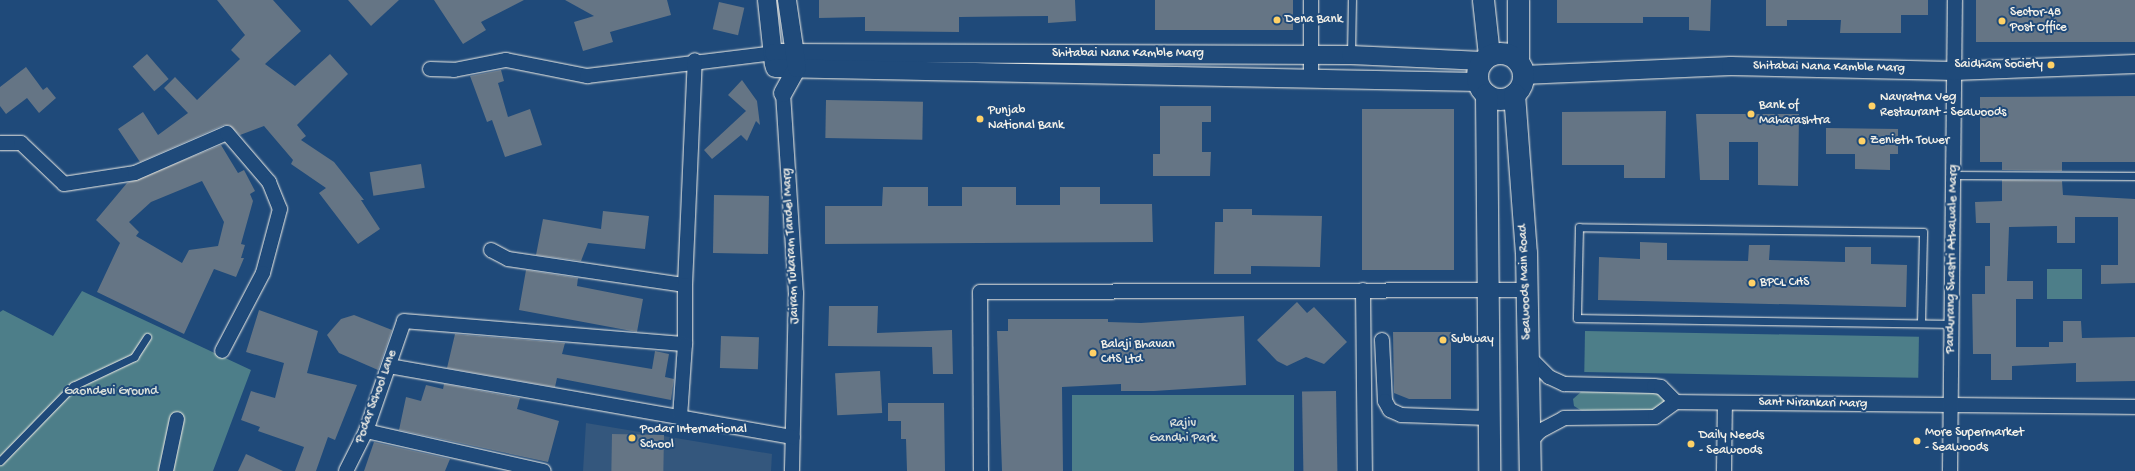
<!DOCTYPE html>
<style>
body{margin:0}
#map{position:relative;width:2135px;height:471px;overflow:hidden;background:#1f4a7a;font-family:"Gochi Hand",sans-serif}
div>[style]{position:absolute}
.built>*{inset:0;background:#34577d}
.green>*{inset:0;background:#4d7e89;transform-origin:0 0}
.building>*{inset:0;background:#657585;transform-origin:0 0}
.roads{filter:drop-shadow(0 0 1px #f4f1e8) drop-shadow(0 0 1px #f4f1e8)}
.service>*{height:7px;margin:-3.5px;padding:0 3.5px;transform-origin:3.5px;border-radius:3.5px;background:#1f4a7a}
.minor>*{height:14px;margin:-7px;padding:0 7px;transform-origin:7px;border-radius:7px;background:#1f4a7a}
.tertiary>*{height:18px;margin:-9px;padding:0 9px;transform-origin:9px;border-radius:9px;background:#1f4a7a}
.secondary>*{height:21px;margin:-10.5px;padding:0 10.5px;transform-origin:10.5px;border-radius:10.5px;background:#1f4a7a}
.secondary>.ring{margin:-10.5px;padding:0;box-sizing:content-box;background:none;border:21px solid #1f4a7a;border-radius:50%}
.dots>*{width:11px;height:11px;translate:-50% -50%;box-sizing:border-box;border:2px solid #1f4a7a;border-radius:50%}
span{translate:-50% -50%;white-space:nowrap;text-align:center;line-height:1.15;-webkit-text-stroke:4px #1f4a7a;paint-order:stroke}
.poi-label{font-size:13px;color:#f4f1e8}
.left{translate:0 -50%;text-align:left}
.right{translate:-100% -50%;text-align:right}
.street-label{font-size:13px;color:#f4f1e8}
.park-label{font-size:13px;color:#dbe0da}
</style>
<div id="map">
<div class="built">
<div style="clip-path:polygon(586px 423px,772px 454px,771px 471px,583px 471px)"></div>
</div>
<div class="green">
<div style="left:2047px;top:269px;width:35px;height:30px"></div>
<div style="clip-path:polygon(82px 291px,251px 370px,213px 471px,0 471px,0 312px,3px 310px,53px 336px)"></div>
<div style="left:1585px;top:331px;width:334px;height:41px;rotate:1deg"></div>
<div style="clip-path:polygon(1582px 391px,1658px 392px,1666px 402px,1661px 411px,1582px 411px,1574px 406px,1573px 399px)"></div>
<div style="left:1072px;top:395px;width:222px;height:76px"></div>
</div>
<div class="building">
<div style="clip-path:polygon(217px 0,273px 0,301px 31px,265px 64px,295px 86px,330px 54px,348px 74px,297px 125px,306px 136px,301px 140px,334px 162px,364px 200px,361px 200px,380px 229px,358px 244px,319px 193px,326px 188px,291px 164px,293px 160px,264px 126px,240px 135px,229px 125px,224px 125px,140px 162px,118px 129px,143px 112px,158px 135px,188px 113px,164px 88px,175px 77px,197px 100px,240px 59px,231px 50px,245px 35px)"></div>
<div style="clip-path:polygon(348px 0,399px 0,371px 26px)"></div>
<div style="clip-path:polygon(434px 0,524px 0,481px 22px,486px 30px,463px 44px)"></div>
<div style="clip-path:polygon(565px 0,667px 0,671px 15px,610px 32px,613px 42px,583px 51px,574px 22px,594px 16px)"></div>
<div style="clip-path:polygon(819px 0,1075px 0,1076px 21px,1048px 23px,1048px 16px,959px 17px,959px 32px,865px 31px,865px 17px,819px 18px)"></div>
<div style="left:1155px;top:0;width:138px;height:30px"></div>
<div style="clip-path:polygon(1557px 0,1711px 0,1710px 31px,1689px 30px,1689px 17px,1643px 17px,1643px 23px,1557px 23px)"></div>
<div style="clip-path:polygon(1766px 0,1928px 0,1928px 15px,1901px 15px,1901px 33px,1840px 33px,1841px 20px,1787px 20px,1787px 26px,1766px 26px)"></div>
<div style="left:1976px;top:0;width:159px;height:42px"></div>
<div style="left:719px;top:2px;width:26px;height:28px;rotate:13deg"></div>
<div style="left:147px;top:54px;width:33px;height:19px;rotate:49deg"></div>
<div style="clip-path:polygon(26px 67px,43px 90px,47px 87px,56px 98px,39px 113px,27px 98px,6px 114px,0 106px,0 87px)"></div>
<div style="clip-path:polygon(501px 70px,504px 81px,498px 83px,508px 117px,530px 109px,542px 145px,505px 157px,492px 120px,487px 122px,470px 76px)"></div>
<div style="clip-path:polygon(742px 80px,757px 101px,760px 125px,756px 121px,747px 141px,741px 135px,712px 159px,704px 150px,746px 111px,728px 95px)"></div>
<div style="clip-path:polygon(2135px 96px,2135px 162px,2062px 162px,2062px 171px,2002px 170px,2002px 162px,1980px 162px,1980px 97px)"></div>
<div style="left:826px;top:100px;width:97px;height:38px;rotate:1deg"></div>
<div style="clip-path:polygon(1160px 106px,1211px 106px,1211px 122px,1202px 122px,1202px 152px,1211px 152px,1210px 176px,1153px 176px,1153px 154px,1160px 154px)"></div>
<div style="left:1362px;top:109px;width:92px;height:161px"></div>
<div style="clip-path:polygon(1666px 111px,1665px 178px,1624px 178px,1624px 165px,1562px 165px,1562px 112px)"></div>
<div style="clip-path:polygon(1696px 114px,1799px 114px,1798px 186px,1758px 185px,1758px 142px,1729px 142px,1729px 180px,1700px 180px)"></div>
<div style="clip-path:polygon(1826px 128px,1898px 129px,1898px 154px,1890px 154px,1890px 170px,1855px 169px,1855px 154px,1826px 154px)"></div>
<div style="clip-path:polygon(evenodd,221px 145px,238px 173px,244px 170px,255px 191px,250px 194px,253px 201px,241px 244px,245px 245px,241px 258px,244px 258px,236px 277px,214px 269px,184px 334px,97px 292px,120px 243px,96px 220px,127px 183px,221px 145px,202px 181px,224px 222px,218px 246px,189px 250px,182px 263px,136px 236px,139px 232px,129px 222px,151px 202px,202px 181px)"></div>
<div style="left:421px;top:164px;width:24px;height:52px;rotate:81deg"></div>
<div style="clip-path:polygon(2002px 180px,2062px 181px,2063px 195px,2135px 199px,2135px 283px,2101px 284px,2101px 265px,2118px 265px,2118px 217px,2075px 217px,2075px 243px,2057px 243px,2057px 226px,2009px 227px,2007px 281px,2033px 281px,2033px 299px,2016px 299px,2016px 347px,2049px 347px,2049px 342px,2063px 342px,2063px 321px,2081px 321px,2082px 338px,2135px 337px,2135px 381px,2076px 382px,2076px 363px,2012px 366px,2012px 380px,1991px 380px,1991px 354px,1973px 354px,1972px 294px,1985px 294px,1985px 266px,1990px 266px,1990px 223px,1976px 223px,1975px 202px,2002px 201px)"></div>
<div style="clip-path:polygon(883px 187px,928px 187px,928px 206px,962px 206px,962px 187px,1016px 187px,1016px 205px,1060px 205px,1060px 187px,1100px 187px,1100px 204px,1152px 204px,1153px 242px,825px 244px,825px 206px,882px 206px)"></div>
<div style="left:714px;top:195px;width:55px;height:58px;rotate:1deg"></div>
<div style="clip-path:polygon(1223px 209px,1252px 209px,1252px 215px,1322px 216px,1320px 267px,1251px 266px,1251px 274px,1214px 274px,1215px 222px,1223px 222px)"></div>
<div style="clip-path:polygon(603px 211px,649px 216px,645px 249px,588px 243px,581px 261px,536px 255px,543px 219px,601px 229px)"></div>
<div style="clip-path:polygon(1640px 242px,1667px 243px,1667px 260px,1748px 261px,1749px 245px,1770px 245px,1769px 260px,1845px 262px,1845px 247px,1871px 247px,1871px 264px,1907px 265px,1906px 307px,1598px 300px,1599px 257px,1640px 259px)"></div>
<div style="clip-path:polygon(526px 270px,578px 278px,577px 286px,643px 299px,637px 332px,519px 310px)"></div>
<div style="clip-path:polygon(1297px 302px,1307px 313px,1314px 307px,1347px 342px,1324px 364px,1306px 357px,1287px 366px,1277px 361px,1257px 340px)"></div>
<div style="clip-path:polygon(829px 306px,878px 306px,877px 333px,952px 330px,953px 374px,933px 374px,932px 347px,828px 346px)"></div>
<div style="clip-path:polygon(259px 310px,318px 331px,307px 373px,357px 385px,335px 440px,328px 437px,316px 471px,295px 471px,304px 447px,258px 431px,260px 427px,241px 420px,251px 391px,275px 398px,284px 363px,246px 352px)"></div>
<div style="clip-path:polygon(354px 315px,392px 330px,378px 370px,339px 353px,327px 335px,341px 319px)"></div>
<div style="clip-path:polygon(1244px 316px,1246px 385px,1154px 391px,1121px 391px,1121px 384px,1062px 387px,1063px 471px,1002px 471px,997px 331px,1008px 331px,1008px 319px,1108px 319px,1108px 322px,1141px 323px)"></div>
<div style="clip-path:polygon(1393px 332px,1451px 332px,1451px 399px,1409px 399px,1394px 393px)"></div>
<div style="clip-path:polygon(455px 334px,565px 343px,562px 354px,652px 369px,655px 351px,669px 354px,665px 377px,674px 379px,671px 400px,557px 378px,555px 387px,447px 368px)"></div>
<div style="left:721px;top:336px;width:38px;height:32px;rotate:2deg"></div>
<div style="left:880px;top:371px;width:42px;height:45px;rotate:87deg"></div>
<div style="clip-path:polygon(444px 384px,520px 398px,517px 409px,559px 421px,548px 462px,399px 430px,406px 397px,421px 401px,426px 385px,443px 389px)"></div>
<div style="left:1336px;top:391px;width:80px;height:34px;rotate:89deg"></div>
<div style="clip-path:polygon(888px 403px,944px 403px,945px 471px,907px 471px,906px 439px,901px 439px,901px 421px,888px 421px)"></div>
<div style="left:612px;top:434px;width:52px;height:37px;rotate:1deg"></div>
<div style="clip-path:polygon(374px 442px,450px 459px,445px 471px,364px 471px)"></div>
<div style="clip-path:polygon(246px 454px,283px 471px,238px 471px)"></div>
</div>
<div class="roads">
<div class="service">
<div style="left:1351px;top:55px;width:55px;rotate:-89deg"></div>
<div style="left:1954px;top:175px;width:181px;rotate:0.3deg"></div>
<div style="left:1921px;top:323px;width:91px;rotate:-88.7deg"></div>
<div style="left:1923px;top:232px;width:344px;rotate:-179.2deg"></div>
<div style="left:1579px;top:227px;width:91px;rotate:91.3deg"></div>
<div style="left:1577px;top:318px;width:375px;rotate:0.9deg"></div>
<div style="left:0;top:461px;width:105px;rotate:-45.8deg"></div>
<div style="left:73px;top:386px;width:68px;rotate:-25.4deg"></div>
<div style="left:134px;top:357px;width:24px;rotate:-57deg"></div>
</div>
<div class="minor">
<div style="left:1311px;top:0;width:80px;rotate:90deg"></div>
<div style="left:430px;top:69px;width:24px;rotate:2deg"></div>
<div style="left:454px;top:70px;width:53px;rotate:-10.9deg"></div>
<div style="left:506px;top:60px;width:83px;rotate:11.2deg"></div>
<div style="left:587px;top:76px;width:188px;rotate:-7deg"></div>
<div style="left:783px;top:93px;width:200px;rotate:86.3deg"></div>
<div style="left:796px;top:293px;width:178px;rotate:91.3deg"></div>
<div style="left:0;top:143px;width:21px"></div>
<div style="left:21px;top:143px;width:59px;rotate:43.6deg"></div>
<div style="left:64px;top:184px;width:72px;rotate:-8.8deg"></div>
<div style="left:135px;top:173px;width:100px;rotate:-23.5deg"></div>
<div style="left:227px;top:133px;width:65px;rotate:49.4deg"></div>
<div style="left:269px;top:182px;width:29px;rotate:68deg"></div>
<div style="left:280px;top:209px;width:66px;rotate:104.9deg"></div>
<div style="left:263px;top:273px;width:88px;rotate:117.7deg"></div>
<div style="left:491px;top:250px;width:19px;rotate:28deg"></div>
<div style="left:508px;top:259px;width:179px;rotate:8.4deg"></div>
<div style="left:685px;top:285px;width:225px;rotate:-87.5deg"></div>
<div style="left:685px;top:285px;width:59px;rotate:90deg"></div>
<div style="left:1363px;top:290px;width:181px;rotate:89.4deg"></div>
<div style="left:1382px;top:340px;width:61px;rotate:87.2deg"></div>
<div style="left:1385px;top:401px;width:10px;rotate:61deg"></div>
<div style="left:1390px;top:410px;width:12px;rotate:24deg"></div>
<div style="left:1401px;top:415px;width:87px;rotate:2deg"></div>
<div style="left:1528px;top:356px;width:30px;rotate:45deg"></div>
<div style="left:1549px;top:377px;width:17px;rotate:25deg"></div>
<div style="left:1564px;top:384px;width:90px;rotate:1.3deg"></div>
<div style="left:1654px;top:386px;width:7px;rotate:8deg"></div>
<div style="left:1661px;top:387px;width:21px;rotate:45deg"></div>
<div style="left:389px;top:366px;width:410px;rotate:10deg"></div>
<div style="left:366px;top:431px;width:182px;rotate:12.7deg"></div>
<div style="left:1529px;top:443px;width:16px;rotate:-47deg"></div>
<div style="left:1540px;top:431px;width:27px;rotate:-28deg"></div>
<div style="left:1564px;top:418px;width:91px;rotate:-0.6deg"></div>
<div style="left:1655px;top:417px;width:26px;rotate:-36deg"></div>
<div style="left:1676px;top:402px;width:459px;rotate:0.6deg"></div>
<div style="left:166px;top:471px;width:53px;rotate:-78.1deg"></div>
<div style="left:346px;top:471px;width:45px;rotate:-63.4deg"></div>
<div style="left:366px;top:431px;width:116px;rotate:-70.9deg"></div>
<div style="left:404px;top:321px;width:282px;rotate:4.7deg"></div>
<div style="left:685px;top:344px;width:73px;rotate:93.9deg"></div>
<div style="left:981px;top:471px;width:179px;rotate:-90.3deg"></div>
<div style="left:980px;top:292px;width:547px;rotate:-0.21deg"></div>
<div style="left:1724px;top:471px;width:68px;rotate:-89.2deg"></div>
<div style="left:1950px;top:471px;width:471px;rotate:-89.4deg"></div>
</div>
<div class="tertiary">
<div style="left:767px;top:0;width:65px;rotate:83.9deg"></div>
<div style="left:774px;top:53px;width:577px;rotate:0.2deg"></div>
<div style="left:1351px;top:55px;width:132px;rotate:2.6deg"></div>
<div style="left:775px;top:68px;width:703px;rotate:1.14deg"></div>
<div style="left:1523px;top:75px;width:208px;rotate:-2.5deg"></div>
<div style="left:1731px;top:66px;width:223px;rotate:1.3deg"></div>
<div style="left:1954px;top:71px;width:181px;rotate:-2.2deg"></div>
<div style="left:783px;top:93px;width:29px;rotate:-61deg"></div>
<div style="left:797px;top:68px;width:69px;rotate:-98.4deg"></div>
</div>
<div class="secondary">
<div style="left:1483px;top:0;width:55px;rotate:83.8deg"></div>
<div style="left:1518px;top:0;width:60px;rotate:90deg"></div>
<div class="ring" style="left:1477px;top:53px;width:25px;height:25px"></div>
<div style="left:1486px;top:94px;width:377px;rotate:89.5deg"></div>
<div style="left:1514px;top:94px;width:158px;rotate:85.7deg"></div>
<div style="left:1526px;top:252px;width:219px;rotate:89deg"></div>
</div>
</div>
<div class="dots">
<div style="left:1277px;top:20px;background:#ffd166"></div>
<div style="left:2002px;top:21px;background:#ffd166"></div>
<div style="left:2051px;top:65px;background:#ffd166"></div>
<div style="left:1872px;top:106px;background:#ffd166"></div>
<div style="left:1751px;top:114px;background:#ffd166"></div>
<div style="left:980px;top:119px;background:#ffd166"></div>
<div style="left:1862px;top:141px;background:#ffd166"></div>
<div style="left:1752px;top:283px;background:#ffd166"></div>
<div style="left:1443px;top:340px;background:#ffd166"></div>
<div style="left:1093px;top:353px;background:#ffd166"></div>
<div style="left:632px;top:438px;background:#ffd166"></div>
<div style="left:1917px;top:441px;background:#ffd166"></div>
<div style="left:1691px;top:444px;background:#ffd166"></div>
</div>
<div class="poi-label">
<span class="left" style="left:2010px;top:21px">Sector-48<br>Post Office</span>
<span class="left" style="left:1285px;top:20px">Dena Bank</span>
<span class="right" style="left:2043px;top:65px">Saidham Society</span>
<span class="left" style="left:1880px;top:106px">Navratna Veg<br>Restaurant - Seawoods</span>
<span class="left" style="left:1759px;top:114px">Bank of<br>Maharashtra</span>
<span class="left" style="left:988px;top:119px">Punjab<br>National Bank</span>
<span class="left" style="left:1870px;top:141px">Zenieth Tower</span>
<span class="left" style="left:1760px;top:283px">BPCL CHS</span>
<span class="left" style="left:1451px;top:340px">Subway</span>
<span class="left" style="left:1101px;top:353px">Balaji Bhavan<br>CHS Ltd</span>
<span class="left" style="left:640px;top:438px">Podar International<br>School</span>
<span class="left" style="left:1925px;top:441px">More Supermarket<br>- Seawoods</span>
<span class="left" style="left:1699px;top:444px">Daily Needs<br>- Seawoods</span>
</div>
<div class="street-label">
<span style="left:1128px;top:54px">Shitabai Nana Kamble Marg</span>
<span style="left:1829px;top:68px;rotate:1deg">Shitabai Nana Kamble Marg</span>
<span style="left:792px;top:246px;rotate:-93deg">Jairam Tukaram Tandel Marg</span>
<span style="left:1953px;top:259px;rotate:-89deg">Pandurang Shastri Athawale Marg</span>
<span style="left:1526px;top:282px;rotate:-92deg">Seawoods Main Road</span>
<span style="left:377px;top:397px;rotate:-70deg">Podar School Lane</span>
<span style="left:1813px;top:404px;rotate:1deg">Sant Nirankari Marg</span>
</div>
<div class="park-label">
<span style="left:111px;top:392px">Gaondevi Ground</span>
<span style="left:1183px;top:432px">Rajiv<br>Gandhi Park</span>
</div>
</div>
